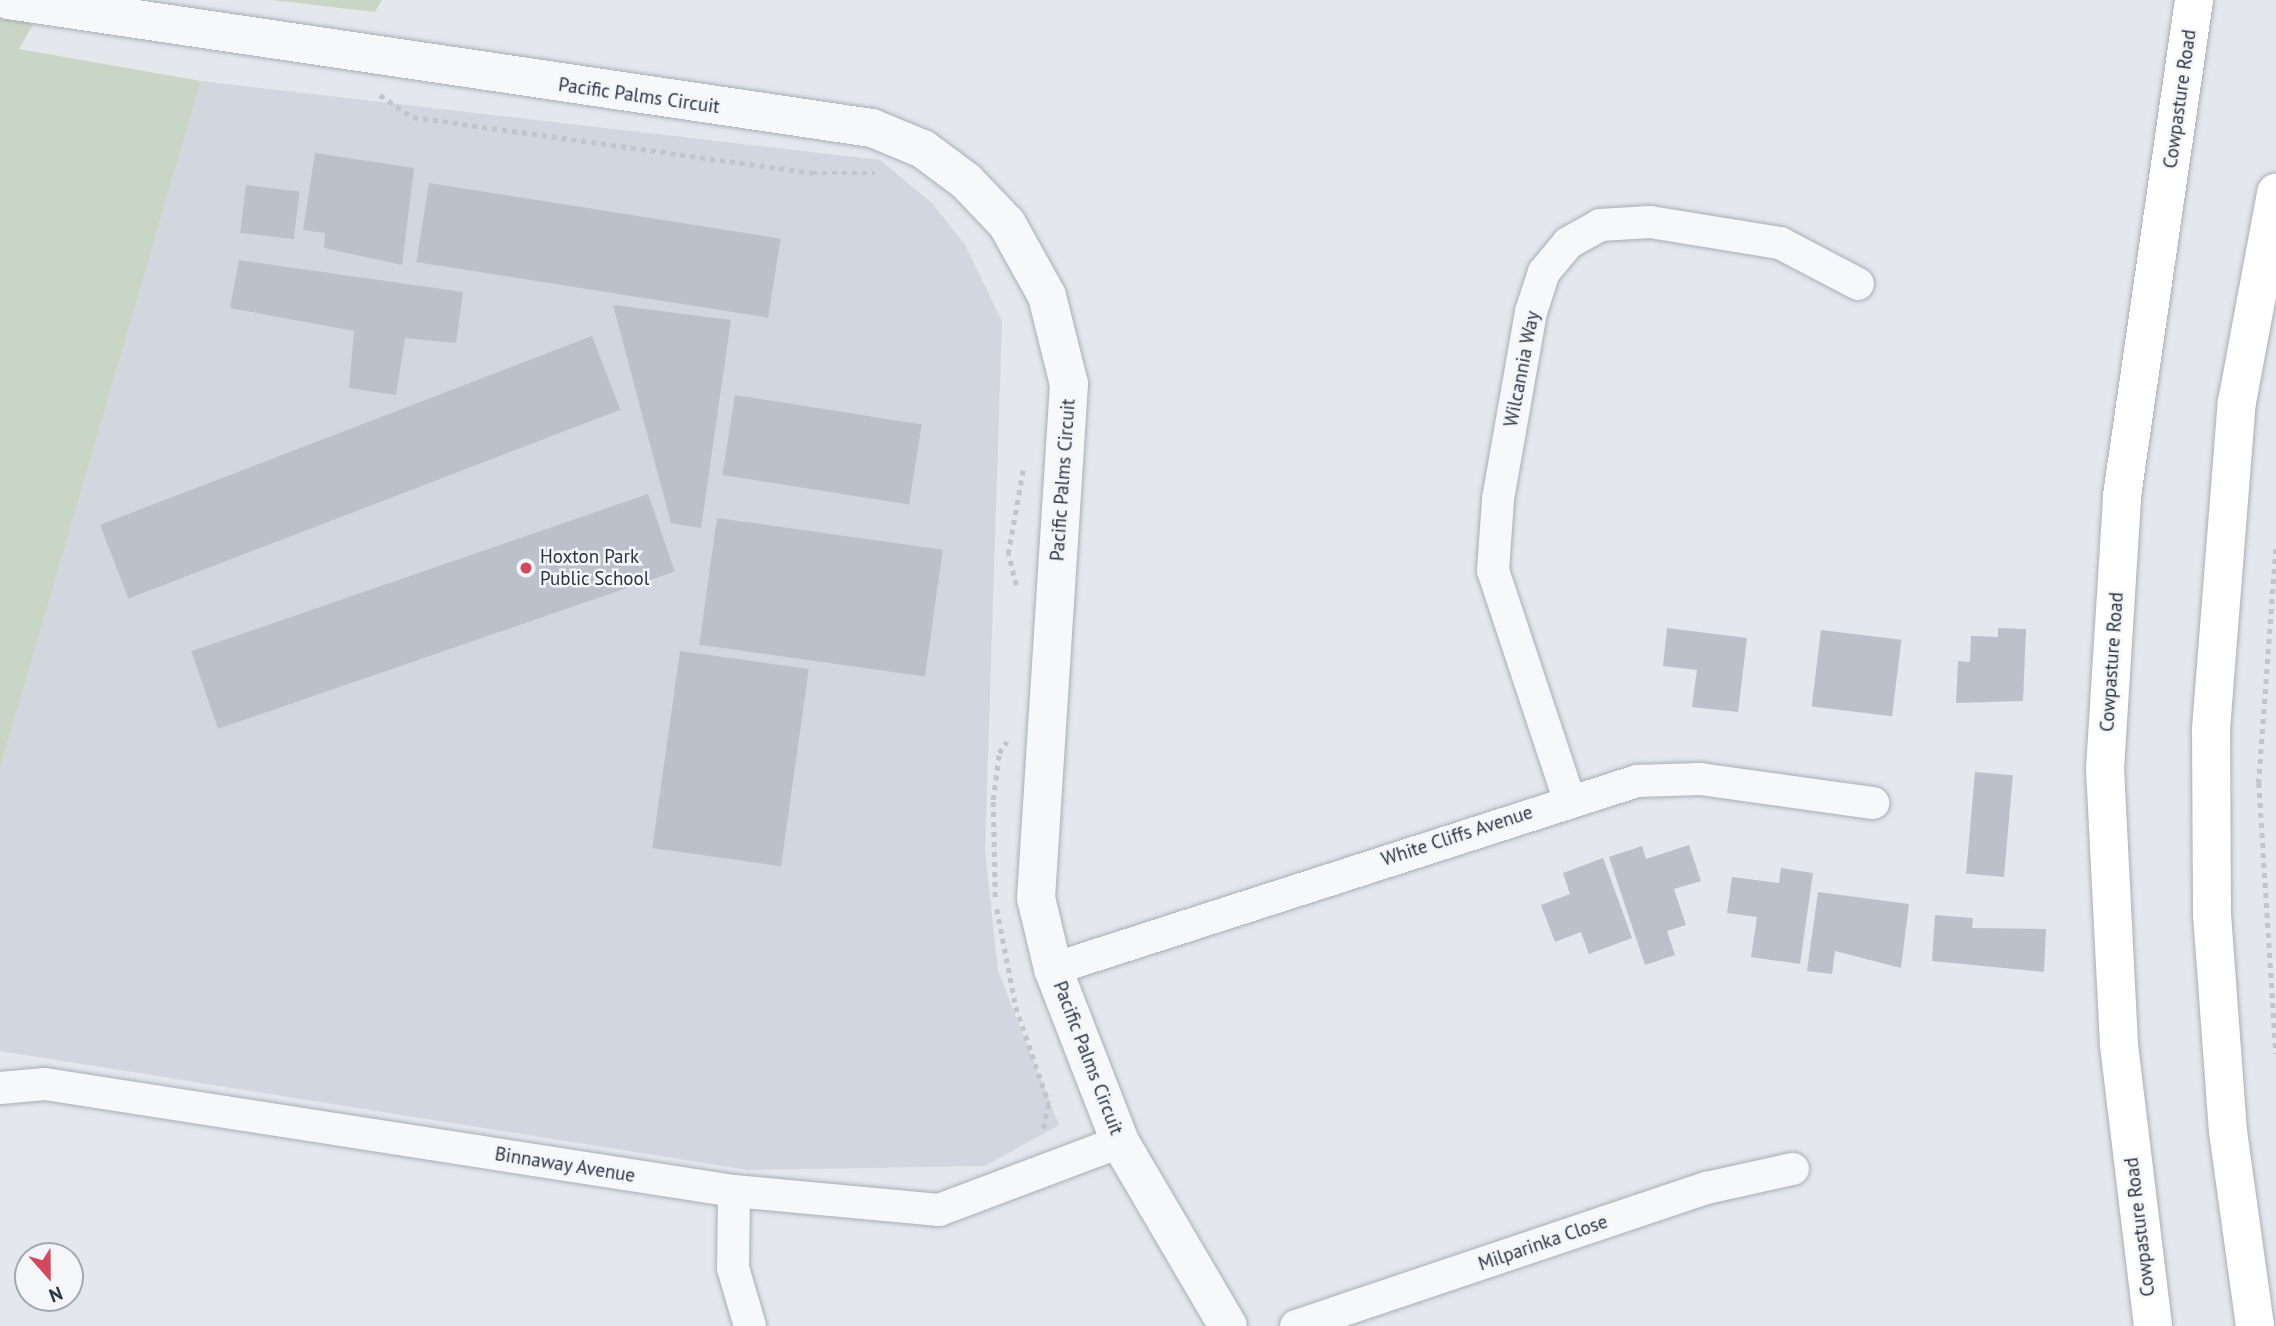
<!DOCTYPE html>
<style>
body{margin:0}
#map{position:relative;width:2276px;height:1326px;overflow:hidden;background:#e4e7ec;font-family:"PT Sans",sans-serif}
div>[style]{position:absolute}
.built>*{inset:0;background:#d2d6de}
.green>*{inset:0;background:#c9d6c5}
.building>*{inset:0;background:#bbc0ca;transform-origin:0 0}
.path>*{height:4.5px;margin-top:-2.25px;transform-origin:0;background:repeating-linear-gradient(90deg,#c2c5cb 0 5px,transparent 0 10px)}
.roads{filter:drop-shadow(0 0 2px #a9aeb7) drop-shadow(0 0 2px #a9aeb7)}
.minor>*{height:32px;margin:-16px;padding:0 16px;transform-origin:16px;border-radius:16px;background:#f7f8fa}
.tertiary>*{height:38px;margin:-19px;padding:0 19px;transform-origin:19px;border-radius:19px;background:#f7f8fa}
.primary>*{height:38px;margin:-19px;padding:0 19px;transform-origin:19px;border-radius:19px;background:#fff}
.dots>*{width:19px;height:19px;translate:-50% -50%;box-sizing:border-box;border:4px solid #f4f6f9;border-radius:50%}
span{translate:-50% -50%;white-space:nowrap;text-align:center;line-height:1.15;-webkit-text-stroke:5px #f4f6f9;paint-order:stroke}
.street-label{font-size:19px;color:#2b3445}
.poi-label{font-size:19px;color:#2b3445}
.left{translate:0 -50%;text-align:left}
.north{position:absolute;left:14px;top:1242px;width:70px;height:70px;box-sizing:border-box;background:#f4f6f9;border:2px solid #a4a8b1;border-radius:50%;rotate:159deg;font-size:19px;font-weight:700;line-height:28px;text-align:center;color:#2b3445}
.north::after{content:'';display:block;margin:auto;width:24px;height:32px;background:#d1495b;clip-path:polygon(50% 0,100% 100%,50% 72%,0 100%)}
</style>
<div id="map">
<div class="built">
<div style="clip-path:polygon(201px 81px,880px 160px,932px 203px,965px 245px,1002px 321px,985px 850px,998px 971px,1059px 1125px,985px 1166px,748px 1170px,0 1051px,0 769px)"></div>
</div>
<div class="green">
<div style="clip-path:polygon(0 0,47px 0,19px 49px,201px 81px,0 769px)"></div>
<div style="clip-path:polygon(272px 0,382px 0,375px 12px)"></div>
</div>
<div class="building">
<div style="clip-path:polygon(315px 153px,414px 168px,402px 265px,324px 248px,325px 233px,303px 230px)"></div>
<div style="left:429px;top:183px;width:356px;height:80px;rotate:9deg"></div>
<div style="left:246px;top:185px;width:54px;height:48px;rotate:7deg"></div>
<div style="clip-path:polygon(239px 260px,463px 292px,456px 343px,405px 338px,396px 395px,349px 388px,354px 331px,230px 308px)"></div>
<div style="clip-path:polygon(613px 305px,731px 320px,701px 528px,671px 523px)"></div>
<div style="left:592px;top:336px;width:79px;height:527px;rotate:69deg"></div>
<div style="left:735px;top:395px;width:189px;height:81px;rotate:9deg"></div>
<div style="left:648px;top:494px;width:82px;height:483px;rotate:71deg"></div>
<div style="left:717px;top:518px;width:228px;height:128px;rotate:8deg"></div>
<div style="clip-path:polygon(1667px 628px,1747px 638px,1738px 712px,1692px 707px,1697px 670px,1663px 666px)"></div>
<div style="clip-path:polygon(1998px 628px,2026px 629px,2023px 701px,1956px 703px,1958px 661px,1970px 662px,1971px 636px,1998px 637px)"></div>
<div style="left:1821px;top:630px;width:81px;height:77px;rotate:7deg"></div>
<div style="left:680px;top:651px;width:130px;height:199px;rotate:8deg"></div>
<div style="left:1975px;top:772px;width:38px;height:102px;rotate:5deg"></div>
<div style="clip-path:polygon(1689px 845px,1701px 881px,1674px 889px,1686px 925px,1667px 931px,1675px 955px,1645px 965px,1609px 857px,1642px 846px,1646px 859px)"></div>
<div style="clip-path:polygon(1603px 858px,1632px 938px,1589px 954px,1581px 932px,1555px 942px,1541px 905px,1570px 894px,1563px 873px)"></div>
<div style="clip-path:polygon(1781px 868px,1813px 873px,1800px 964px,1751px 957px,1757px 917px,1727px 913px,1732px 877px,1779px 883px)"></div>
<div style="clip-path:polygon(1818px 892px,1909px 904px,1901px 968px,1835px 951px,1832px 974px,1807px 971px)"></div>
<div style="clip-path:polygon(1935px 915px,1973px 918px,1972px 928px,2046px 929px,2044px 972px,1932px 961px)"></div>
</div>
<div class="path">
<div style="left:380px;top:95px;width:40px;rotate:34deg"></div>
<div style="left:413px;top:117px;width:403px;rotate:8deg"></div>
<div style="left:812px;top:173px;width:63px"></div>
<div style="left:2276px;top:549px;width:235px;rotate:94.2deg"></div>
<div style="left:2259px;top:783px;width:271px;rotate:86.4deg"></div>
<div style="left:1016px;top:585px;width:32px;rotate:-104deg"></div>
<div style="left:1008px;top:554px;width:85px;rotate:-79.9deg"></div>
<div style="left:995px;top:897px;width:97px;rotate:-91.2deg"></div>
<div style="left:993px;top:800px;width:47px;rotate:-82.7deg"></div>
<div style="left:999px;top:753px;width:14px;rotate:-56deg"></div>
<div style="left:997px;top:909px;width:100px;rotate:79deg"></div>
<div style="left:1016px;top:1007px;width:102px;rotate:71.2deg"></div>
<div style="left:1049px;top:1104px;width:30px;rotate:102deg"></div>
</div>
<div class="roads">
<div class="minor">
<div style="left:1569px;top:799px;width:240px;rotate:-108.4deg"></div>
<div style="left:1493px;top:571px;width:72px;rotate:-86deg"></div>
<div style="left:1498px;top:499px;width:190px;rotate:-80deg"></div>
<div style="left:1531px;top:312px;width:42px;rotate:-72deg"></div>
<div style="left:1544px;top:272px;width:38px;rotate:-50deg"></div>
<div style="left:1568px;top:243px;width:37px;rotate:-29deg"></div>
<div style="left:1600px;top:225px;width:50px;rotate:-3.4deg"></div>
<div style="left:1650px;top:222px;width:132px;rotate:9.2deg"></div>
<div style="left:1780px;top:243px;width:88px;rotate:27.7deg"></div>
<div style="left:1053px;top:969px;width:614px;rotate:-17.84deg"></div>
<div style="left:1637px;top:781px;width:63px;rotate:-1.8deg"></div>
<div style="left:1700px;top:779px;width:175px;rotate:7.9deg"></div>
<div style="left:0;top:1088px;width:45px;rotate:-5.1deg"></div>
<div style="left:45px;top:1084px;width:697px;rotate:8.83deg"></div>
<div style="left:734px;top:1191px;width:206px;rotate:5.3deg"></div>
<div style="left:939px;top:1210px;width:193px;rotate:-20.6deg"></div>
<div style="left:734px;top:1191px;width:77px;rotate:90.7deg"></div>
<div style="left:733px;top:1268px;width:60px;rotate:73.7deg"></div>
<div style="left:1296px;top:1326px;width:434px;rotate:-18.6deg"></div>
<div style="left:1707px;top:1188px;width:88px;rotate:-12.5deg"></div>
</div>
<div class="tertiary">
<div style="left:8px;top:0;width:873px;rotate:8.43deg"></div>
<div style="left:872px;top:128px;width:55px;rotate:22.4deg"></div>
<div style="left:923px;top:149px;width:54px;rotate:36.7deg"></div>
<div style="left:966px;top:181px;width:59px;rotate:46.4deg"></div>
<div style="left:1007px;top:224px;width:82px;rotate:60.9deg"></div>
<div style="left:1047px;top:296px;width:91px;rotate:76deg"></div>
<div style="left:1069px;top:384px;width:515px;rotate:93.67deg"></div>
<div style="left:1036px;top:898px;width:73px;rotate:76.5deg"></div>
<div style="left:1053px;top:969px;width:186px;rotate:68.8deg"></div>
<div style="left:1120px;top:1142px;width:213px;rotate:59.6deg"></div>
</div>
<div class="primary">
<div style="left:2153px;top:1326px;width:284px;rotate:-96.9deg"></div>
<div style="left:2119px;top:1044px;width:275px;rotate:-92.9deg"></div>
<div style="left:2105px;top:769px;width:274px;rotate:-86.4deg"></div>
<div style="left:2122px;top:496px;width:501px;rotate:-81.74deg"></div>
<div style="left:2255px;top:1326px;width:196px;rotate:-97.9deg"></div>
<div style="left:2228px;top:1132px;width:219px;rotate:-94.2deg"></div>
<div style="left:2212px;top:914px;width:185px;rotate:-90.3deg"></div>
<div style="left:2211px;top:729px;width:328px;rotate:-85.5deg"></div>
<div style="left:2237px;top:402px;width:213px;rotate:-79.4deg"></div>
</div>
</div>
<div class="dots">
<div style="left:526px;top:568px;background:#d1495b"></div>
</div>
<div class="street-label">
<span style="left:639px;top:96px;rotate:8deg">Pacific Palms Circuit</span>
<span style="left:2180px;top:99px;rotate:-82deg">Cowpasture Road</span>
<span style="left:1522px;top:369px;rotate:-79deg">Wilcannia Way</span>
<span style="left:1063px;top:480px;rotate:-86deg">Pacific Palms Circuit</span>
<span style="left:2112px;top:662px;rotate:-86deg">Cowpasture Road</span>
<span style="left:1457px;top:836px;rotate:-18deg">White Cliffs Avenue</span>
<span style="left:1088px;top:1058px;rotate:69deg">Pacific Palms Circuit</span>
<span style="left:565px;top:1165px;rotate:9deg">Binnaway Avenue</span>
<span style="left:2140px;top:1227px;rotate:-97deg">Cowpasture Road</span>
<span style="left:1543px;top:1243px;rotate:-19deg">Milparinka Close</span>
</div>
<div class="poi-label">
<span class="left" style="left:540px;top:568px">Hoxton Park<br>Public School</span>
</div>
<div class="north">N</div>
</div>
